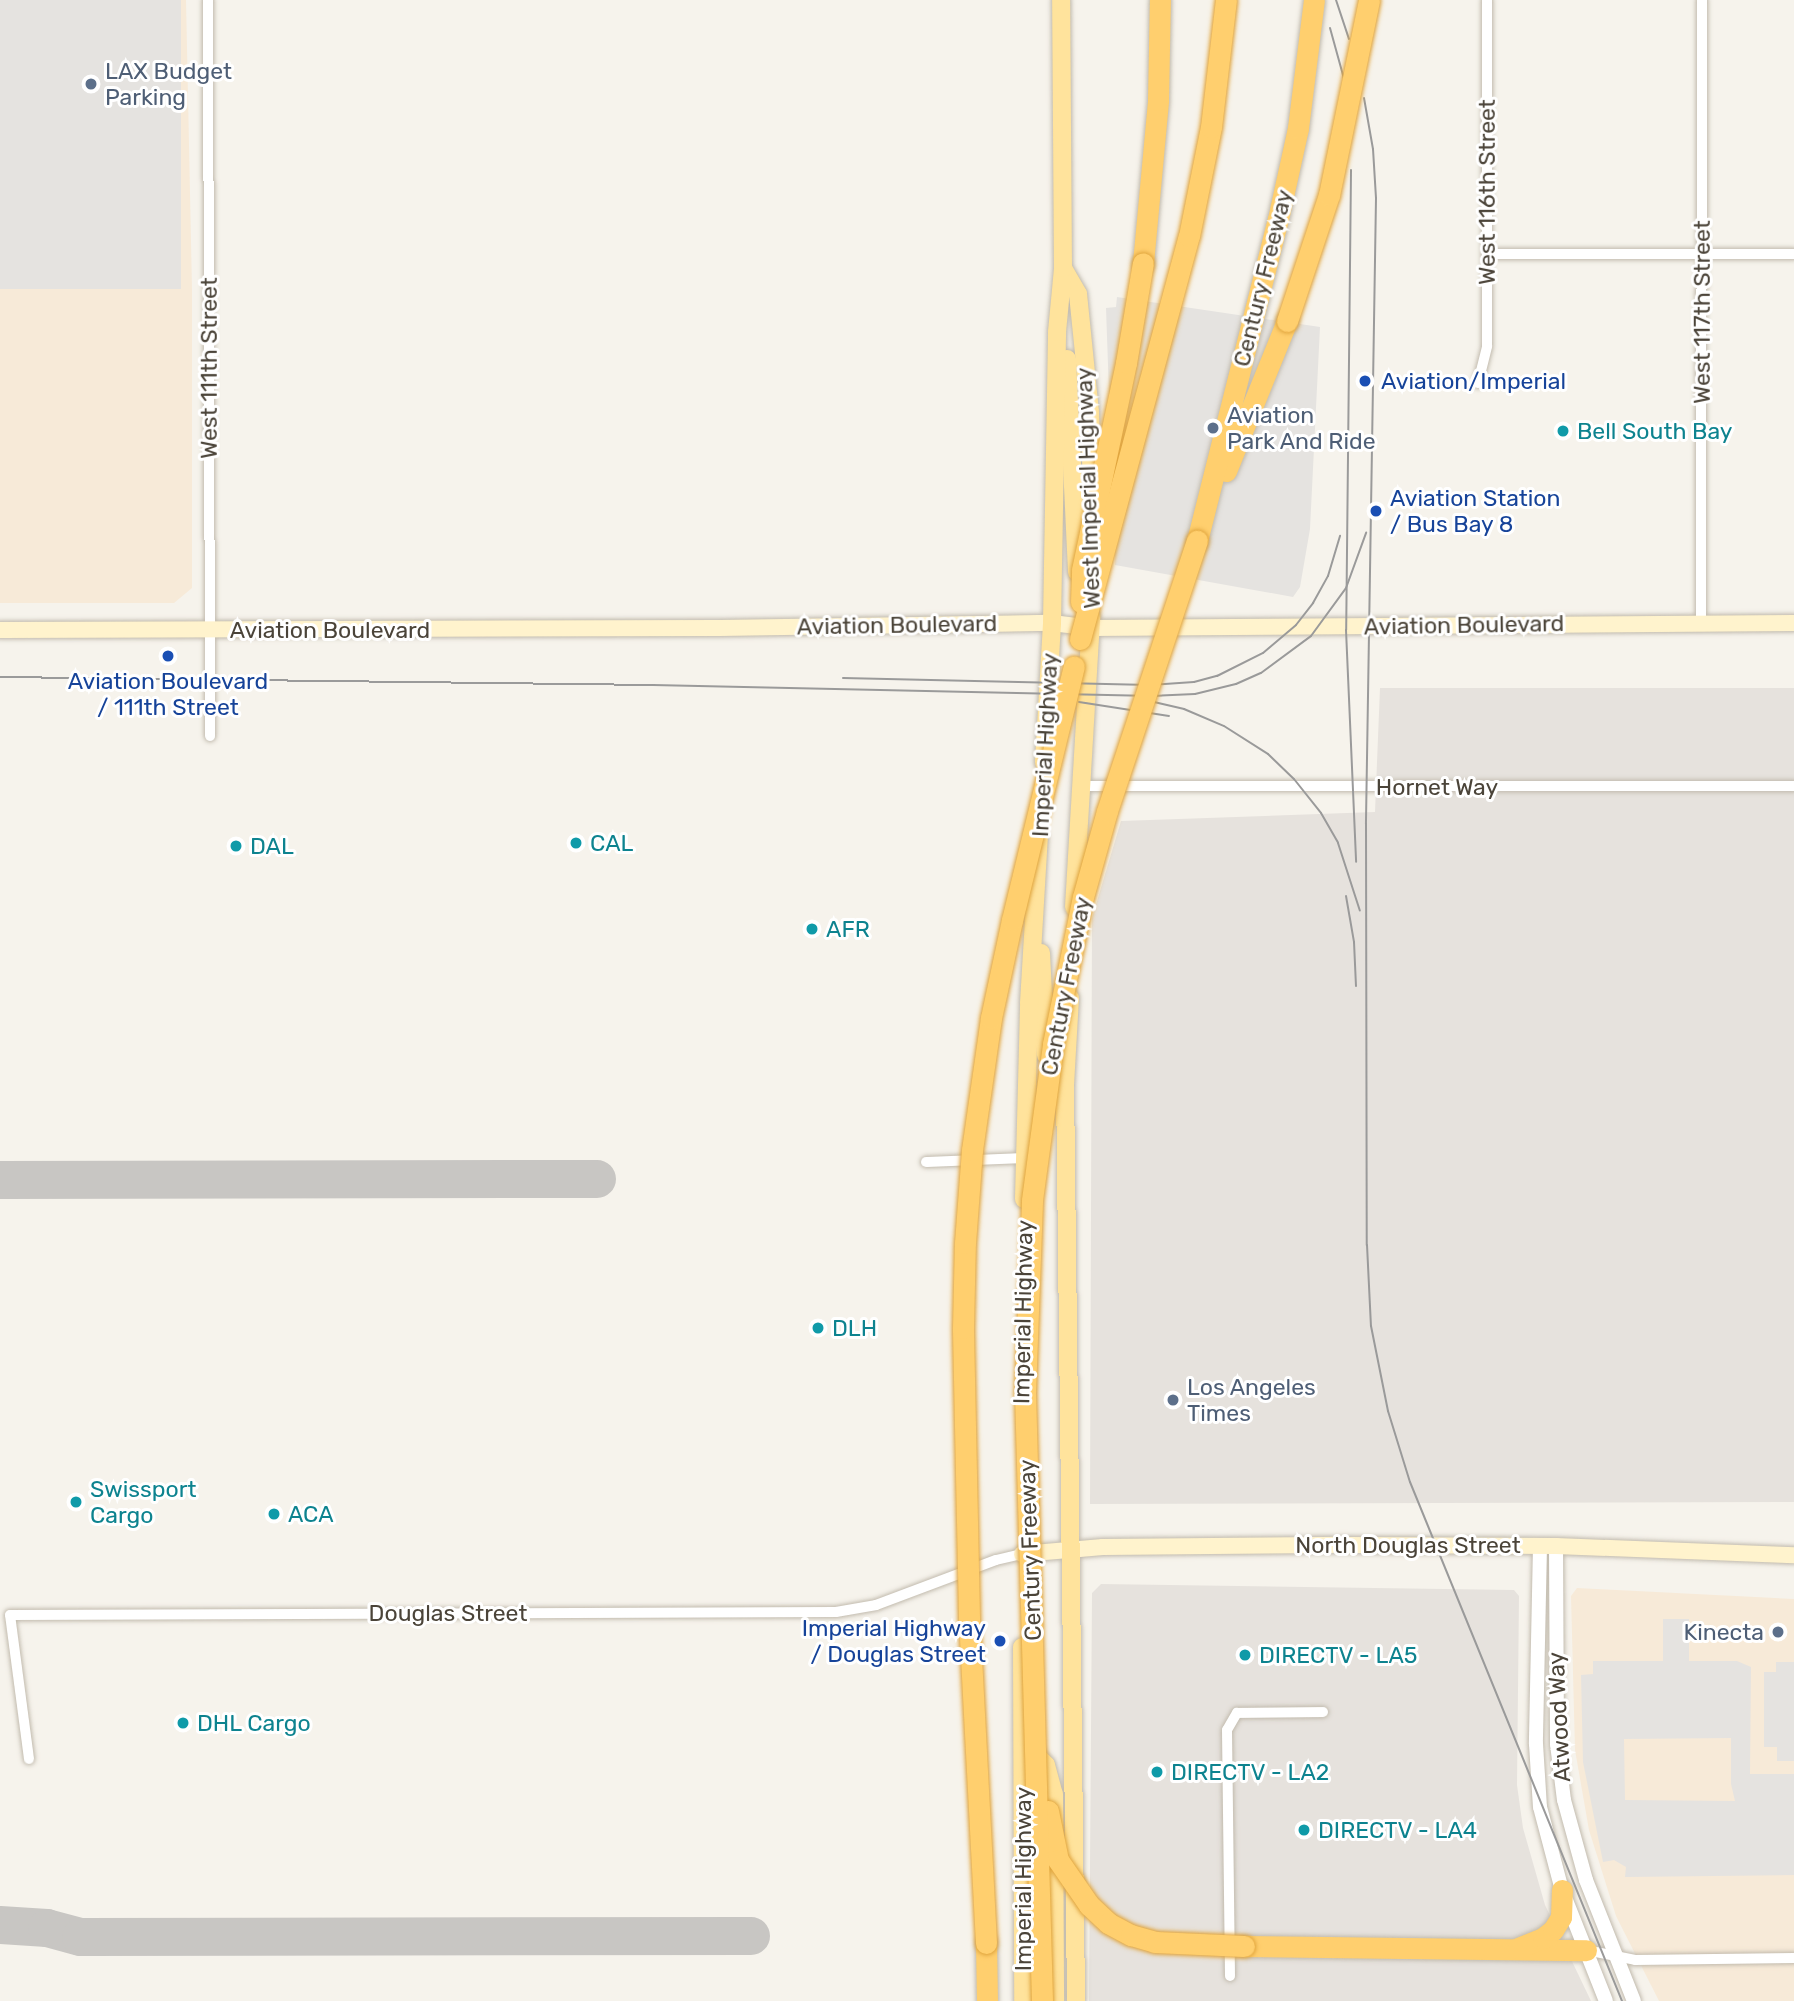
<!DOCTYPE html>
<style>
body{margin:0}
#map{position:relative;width:1794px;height:2001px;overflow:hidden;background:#f6f3ec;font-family:Rubik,sans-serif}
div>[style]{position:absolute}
.commercial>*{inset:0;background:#f7ead8}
.industrial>*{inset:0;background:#e6e2dd}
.parking>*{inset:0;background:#e5e3e0;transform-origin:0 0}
.taxiway>*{height:38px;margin:-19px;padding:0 19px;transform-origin:19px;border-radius:19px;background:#c8c6c3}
.roads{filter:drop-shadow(0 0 2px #c2bbae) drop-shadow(0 0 2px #c2bbae)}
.minor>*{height:10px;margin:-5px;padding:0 5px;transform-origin:5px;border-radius:5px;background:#fff}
.tertiary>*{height:14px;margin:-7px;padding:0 7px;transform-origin:7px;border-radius:7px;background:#fff}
.secondary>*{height:16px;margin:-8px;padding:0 8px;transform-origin:8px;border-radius:8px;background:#fff3cd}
.primary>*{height:18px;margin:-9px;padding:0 9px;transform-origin:9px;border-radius:9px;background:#ffe39c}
.motorway>*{height:21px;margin:-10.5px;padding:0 10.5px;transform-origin:10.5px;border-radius:10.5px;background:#ffcf6e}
.tram>*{height:2px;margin:-1px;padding:0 1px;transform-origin:1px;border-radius:1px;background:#9a9a9a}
.bridges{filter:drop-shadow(0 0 2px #e0a43c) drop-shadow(0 0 2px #e0a43c)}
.motorway-bridge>*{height:21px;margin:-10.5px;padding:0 10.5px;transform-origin:10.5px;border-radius:10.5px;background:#ffcf6e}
.dots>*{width:19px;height:19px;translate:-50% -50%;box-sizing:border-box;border:4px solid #fff;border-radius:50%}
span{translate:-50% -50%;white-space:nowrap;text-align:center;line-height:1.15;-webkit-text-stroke:6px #fff;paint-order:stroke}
.service-label{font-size:23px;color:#4e5e75}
.left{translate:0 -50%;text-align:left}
.right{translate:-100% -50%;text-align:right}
.street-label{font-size:23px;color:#4b4439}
.transit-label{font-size:23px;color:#164399}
.culture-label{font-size:23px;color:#0d838f}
</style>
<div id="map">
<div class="commercial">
<div style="clip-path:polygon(0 0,186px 0,192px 289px,192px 588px,174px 603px,0 603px)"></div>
<div style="clip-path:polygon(1577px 1588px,1794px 1599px,1794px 2001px,1659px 2001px,1616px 1916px,1589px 1830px,1575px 1750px,1571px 1596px)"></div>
</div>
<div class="industrial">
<div style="clip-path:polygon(1380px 688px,1794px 688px,1794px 1502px,1090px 1504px,1092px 918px,1121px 821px,1375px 812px)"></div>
<div style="clip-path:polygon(1101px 1584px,1514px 1590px,1519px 1596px,1517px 1785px,1523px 1828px,1545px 1905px,1591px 2001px,1089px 2001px,1092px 1593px)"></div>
</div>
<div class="parking">
<div style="left:0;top:0;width:181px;height:289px"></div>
<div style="clip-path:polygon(1117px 297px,1320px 327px,1310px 529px,1300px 587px,1293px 597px,1115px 565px,1106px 308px,1116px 307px)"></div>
<div style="clip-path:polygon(evenodd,1663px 1619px,1689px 1619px,1689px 1661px,1737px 1661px,1751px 1667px,1750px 1774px,1794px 1774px,1794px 1875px,1625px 1877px,1626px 1867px,1614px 1860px,1603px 1862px,1583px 1762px,1581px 1675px,1593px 1674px,1593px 1661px,1663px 1661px,1663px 1619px,1731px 1738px,1731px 1784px,1735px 1801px,1625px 1800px,1624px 1739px,1731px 1738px)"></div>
<div style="clip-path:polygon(1776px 1662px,1794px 1662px,1794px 1761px,1777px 1761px,1777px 1747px,1764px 1747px,1764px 1672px,1776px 1672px)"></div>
</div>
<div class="taxiway">
<div style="left:0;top:1180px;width:597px;rotate:-0.1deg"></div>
<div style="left:0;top:1925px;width:47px;rotate:3.7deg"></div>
<div style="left:47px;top:1928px;width:35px;rotate:15deg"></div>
<div style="left:81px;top:1937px;width:670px;rotate:-0.09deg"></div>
</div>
<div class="roads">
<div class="minor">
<div style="left:208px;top:0;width:736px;rotate:89.84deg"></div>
<div style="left:1488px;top:254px;width:306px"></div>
<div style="left:1478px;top:383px;width:38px;rotate:-76deg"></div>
<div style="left:1487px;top:346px;width:346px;rotate:-90deg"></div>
<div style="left:1701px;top:624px;width:624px;rotate:-89.91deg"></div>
<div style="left:1080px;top:786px;width:714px"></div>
<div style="left:926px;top:1162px;width:99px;rotate:-2.3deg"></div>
<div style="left:29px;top:1759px;width:145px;rotate:-97.5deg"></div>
<div style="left:10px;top:1615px;width:826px;rotate:-0.21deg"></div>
<div style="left:836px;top:1612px;width:41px;rotate:-9.9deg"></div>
<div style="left:876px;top:1605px;width:128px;rotate:-20.6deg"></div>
<div style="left:996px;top:1560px;width:27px;rotate:-13deg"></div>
<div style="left:1586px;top:1950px;width:50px;rotate:11.5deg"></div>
<div style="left:1635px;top:1960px;width:159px;rotate:-0.7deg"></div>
<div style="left:1230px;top:1976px;width:246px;rotate:-90.7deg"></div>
<div style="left:1227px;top:1730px;width:20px;rotate:-60deg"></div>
<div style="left:1237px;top:1713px;width:86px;rotate:-0.7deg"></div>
</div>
<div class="tertiary">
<div style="left:1540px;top:1546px;width:198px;rotate:91.2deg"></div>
<div style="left:1536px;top:1744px;width:63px;rotate:86.4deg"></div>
<div style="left:1540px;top:1807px;width:86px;rotate:75.2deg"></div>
<div style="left:1562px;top:1890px;width:119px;rotate:68.4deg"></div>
<div style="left:1556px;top:1546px;width:198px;rotate:89.7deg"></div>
<div style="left:1557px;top:1744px;width:56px;rotate:82.9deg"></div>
<div style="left:1564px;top:1800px;width:83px;rotate:74.6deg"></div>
<div style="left:1586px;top:1880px;width:130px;rotate:68.4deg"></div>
</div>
<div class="secondary">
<div style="left:0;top:630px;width:719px;rotate:-0.16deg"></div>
<div style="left:719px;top:628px;width:333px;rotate:-0.9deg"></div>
<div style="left:1052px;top:623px;width:39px;rotate:7deg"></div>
<div style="left:1091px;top:628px;width:703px;rotate:-0.41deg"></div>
<div style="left:1022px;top:1554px;width:81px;rotate:-4.9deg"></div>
<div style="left:1103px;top:1547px;width:245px;rotate:-0.5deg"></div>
<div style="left:1348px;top:1545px;width:208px;rotate:0.3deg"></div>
<div style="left:1556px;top:1546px;width:238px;rotate:2.2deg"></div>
</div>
<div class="primary">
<div style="left:1063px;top:268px;width:30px;rotate:60deg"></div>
<div style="left:1078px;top:294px;width:119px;rotate:84.2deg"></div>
<div style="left:1090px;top:412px;width:86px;rotate:88.7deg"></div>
<div style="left:1067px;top:359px;width:213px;rotate:87.3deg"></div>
<div style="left:1044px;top:762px;width:139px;rotate:-86.7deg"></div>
<div style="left:1052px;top:623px;width:291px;rotate:-89deg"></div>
<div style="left:1057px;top:332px;width:64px;rotate:-84.6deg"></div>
<div style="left:1063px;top:268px;width:268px;rotate:-90.4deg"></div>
<div style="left:1074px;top:907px;width:290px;rotate:-86.6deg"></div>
<div style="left:1041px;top:953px;width:102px;rotate:87.2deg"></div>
<div style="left:1070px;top:998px;width:86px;rotate:93.3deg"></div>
<div style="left:1065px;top:1084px;width:917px;rotate:89.31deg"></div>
<div style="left:1024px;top:1199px;width:196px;rotate:-88.5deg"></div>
<div style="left:1029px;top:1003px;width:167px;rotate:-86.6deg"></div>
<div style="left:1022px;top:1647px;width:354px;rotate:89.8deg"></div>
<div style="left:1031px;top:1750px;width:21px;rotate:45deg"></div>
<div style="left:1046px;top:1765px;width:30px;rotate:75deg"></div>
<div style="left:1054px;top:1794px;width:207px;rotate:89.7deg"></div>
</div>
<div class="motorway">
<div style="left:1143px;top:263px;width:164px;rotate:-84.7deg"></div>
<div style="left:1158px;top:100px;width:100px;rotate:-88.9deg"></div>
<div style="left:1226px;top:471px;width:162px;rotate:-67.9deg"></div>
<div style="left:1197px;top:541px;width:332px;rotate:-75.9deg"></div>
<div style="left:1278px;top:219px;width:93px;rotate:-77.6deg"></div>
<div style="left:1298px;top:128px;width:129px;rotate:-82.9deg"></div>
<div style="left:986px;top:1943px;width:58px;rotate:89deg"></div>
<div style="left:1244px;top:1946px;width:342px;rotate:0.7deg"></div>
<div style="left:1518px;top:1948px;width:27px;rotate:-22deg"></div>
<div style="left:1543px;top:1938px;width:13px;rotate:-39deg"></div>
<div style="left:1553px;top:1930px;width:15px;rotate:-58deg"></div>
<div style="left:1561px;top:1917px;width:27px;rotate:-88deg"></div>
</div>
</div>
<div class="tram">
<div style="left:1336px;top:0;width:41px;rotate:71.6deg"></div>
<div style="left:1330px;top:28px;width:53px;rotate:74.6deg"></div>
<div style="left:1364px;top:98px;width:52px;rotate:80deg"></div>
<div style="left:1373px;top:149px;width:49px;rotate:86.5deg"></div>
<div style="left:1376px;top:198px;width:626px;rotate:90.92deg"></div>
<div style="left:1366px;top:824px;width:421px;rotate:89.9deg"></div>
<div style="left:1367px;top:1245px;width:81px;rotate:87.2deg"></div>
<div style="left:1371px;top:1326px;width:87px;rotate:78.7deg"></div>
<div style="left:1388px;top:1411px;width:74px;rotate:72.8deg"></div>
<div style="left:1410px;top:1482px;width:561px;rotate:67.78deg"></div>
<div style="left:1351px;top:170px;width:460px;rotate:90.6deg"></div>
<div style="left:1346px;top:630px;width:232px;rotate:87.5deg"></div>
<div style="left:0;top:677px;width:653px;rotate:0.7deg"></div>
<div style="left:653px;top:685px;width:500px;rotate:1.26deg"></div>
<div style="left:1153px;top:696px;width:42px;rotate:-2.7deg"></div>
<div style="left:1195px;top:694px;width:42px;rotate:-13.7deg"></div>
<div style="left:1236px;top:684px;width:27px;rotate:-24deg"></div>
<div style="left:1261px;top:673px;width:62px;rotate:-36.5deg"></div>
<div style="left:1311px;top:636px;width:59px;rotate:-53.9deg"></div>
<div style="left:1346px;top:588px;width:59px;rotate:-70deg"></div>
<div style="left:843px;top:678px;width:307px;rotate:1.3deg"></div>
<div style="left:1150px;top:685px;width:44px;rotate:-3.9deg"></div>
<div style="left:1194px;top:682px;width:24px;rotate:-15deg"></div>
<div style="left:1217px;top:676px;width:51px;rotate:-26.6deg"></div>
<div style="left:1263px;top:653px;width:43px;rotate:-40.3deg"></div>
<div style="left:1296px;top:625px;width:28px;rotate:-52deg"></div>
<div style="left:1313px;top:603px;width:31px;rotate:-61deg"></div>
<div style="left:1328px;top:576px;width:42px;rotate:-73.3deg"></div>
<div style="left:1079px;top:702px;width:91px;rotate:8.8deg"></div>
<div style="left:1154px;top:702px;width:31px;rotate:13deg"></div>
<div style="left:1184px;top:709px;width:43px;rotate:23deg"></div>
<div style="left:1224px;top:726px;width:52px;rotate:32.5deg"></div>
<div style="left:1268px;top:754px;width:36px;rotate:44deg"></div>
<div style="left:1294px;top:779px;width:43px;rotate:51.5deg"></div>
<div style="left:1321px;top:813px;width:34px;rotate:60deg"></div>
<div style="left:1338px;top:843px;width:71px;rotate:72.1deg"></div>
<div style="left:1346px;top:896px;width:47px;rotate:80.1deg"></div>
<div style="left:1354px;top:942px;width:44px;rotate:87.4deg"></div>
</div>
<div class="bridges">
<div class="motorway-bridge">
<div style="left:1287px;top:321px;width:133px;rotate:-71.6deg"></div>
<div style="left:1329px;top:195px;width:199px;rotate:-78.4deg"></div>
<div style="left:1081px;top:602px;width:32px;rotate:-88deg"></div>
<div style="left:1082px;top:570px;width:212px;rotate:-78deg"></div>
<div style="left:1126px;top:363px;width:101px;rotate:-80.4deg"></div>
<div style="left:1080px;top:639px;width:417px;rotate:-74.9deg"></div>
<div style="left:1189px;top:236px;width:111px;rotate:-78.6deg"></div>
<div style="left:1211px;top:127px;width:128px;rotate:-83.3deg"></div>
<div style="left:1048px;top:1811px;width:50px;rotate:78.5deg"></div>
<div style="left:1058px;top:1860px;width:55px;rotate:55.4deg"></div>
<div style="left:1089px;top:1905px;width:26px;rotate:43deg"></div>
<div style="left:1108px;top:1923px;width:26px;rotate:28deg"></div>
<div style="left:1131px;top:1935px;width:25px;rotate:16deg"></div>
<div style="left:1155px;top:1942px;width:89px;rotate:2.6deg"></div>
<div style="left:986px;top:1943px;width:326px;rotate:-93deg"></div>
<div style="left:969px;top:1617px;width:289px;rotate:-91.2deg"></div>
<div style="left:963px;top:1328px;width:85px;rotate:-88.7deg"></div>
<div style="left:965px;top:1243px;width:93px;rotate:-85.7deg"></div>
<div style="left:972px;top:1150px;width:133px;rotate:-81.8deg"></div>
<div style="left:991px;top:1018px;width:100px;rotate:-77.9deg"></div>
<div style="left:1012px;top:920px;width:261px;rotate:-76.3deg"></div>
<div style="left:1042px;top:2001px;width:608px;rotate:-91.6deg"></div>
<div style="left:1025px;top:1393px;width:193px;rotate:-87.9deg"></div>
<div style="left:1032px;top:1200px;width:157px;rotate:-82.3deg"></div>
<div style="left:1053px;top:1044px;width:150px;rotate:-78.5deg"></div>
<div style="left:1083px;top:897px;width:89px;rotate:-74.4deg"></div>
<div style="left:1107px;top:811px;width:285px;rotate:-71.6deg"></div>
</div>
</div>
<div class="dots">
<div style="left:91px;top:84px;background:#5c6f8a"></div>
<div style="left:1365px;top:381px;background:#1a4fb4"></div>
<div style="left:1213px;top:428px;background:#5c6f8a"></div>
<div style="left:1563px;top:431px;background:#0f9aa8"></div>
<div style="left:1376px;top:511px;background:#1a4fb4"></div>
<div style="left:168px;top:656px;background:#1a4fb4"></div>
<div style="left:576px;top:843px;background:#0f9aa8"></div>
<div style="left:236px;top:846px;background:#0f9aa8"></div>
<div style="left:812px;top:929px;background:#0f9aa8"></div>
<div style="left:818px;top:1328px;background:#0f9aa8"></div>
<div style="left:1173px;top:1400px;background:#5c6f8a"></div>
<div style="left:76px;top:1502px;background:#0f9aa8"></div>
<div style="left:274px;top:1514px;background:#0f9aa8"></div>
<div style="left:1778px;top:1632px;background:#5c6f8a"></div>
<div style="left:1000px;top:1641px;background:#1a4fb4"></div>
<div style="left:1245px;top:1655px;background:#0f9aa8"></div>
<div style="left:183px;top:1723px;background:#0f9aa8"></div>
<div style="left:1157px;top:1772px;background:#0f9aa8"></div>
<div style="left:1304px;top:1830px;background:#0f9aa8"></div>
</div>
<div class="service-label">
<span class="left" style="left:105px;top:84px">LAX Budget<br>Parking</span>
<span class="left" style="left:1227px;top:428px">Aviation<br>Park And Ride</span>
<span class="left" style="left:1187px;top:1400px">Los Angeles<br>Times</span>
<span class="right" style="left:1764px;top:1632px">Kinecta</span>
</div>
<div class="street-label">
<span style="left:1487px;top:192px;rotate:-90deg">West 116th Street</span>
<span style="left:1263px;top:278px;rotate:-76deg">Century Freeway</span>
<span style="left:1702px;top:312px;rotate:-90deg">West 117th Street</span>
<span style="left:209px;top:368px;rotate:-90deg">West 111th Street</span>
<span style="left:1088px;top:488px;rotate:-92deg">West Imperial Highway</span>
<span style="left:897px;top:625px;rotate:-1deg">Aviation Boulevard</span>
<span style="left:1464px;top:625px;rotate:-1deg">Aviation Boulevard</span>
<span style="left:330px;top:630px">Aviation Boulevard</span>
<span style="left:1045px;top:745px;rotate:-87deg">Imperial Highway</span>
<span style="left:1437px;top:787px">Hornet Way</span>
<span style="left:1066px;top:986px;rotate:-79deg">Century Freeway</span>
<span style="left:1023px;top:1312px;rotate:-89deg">Imperial Highway</span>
<span style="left:1408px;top:1545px">North Douglas Street</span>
<span style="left:1030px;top:1550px;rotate:-92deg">Century Freeway</span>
<span style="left:448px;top:1613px">Douglas Street</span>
<span style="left:1559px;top:1717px;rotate:-93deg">Atwood Way</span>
<span style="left:1023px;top:1879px;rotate:-90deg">Imperial Highway</span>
</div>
<div class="transit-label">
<span class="left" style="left:1381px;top:381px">Aviation/Imperial</span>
<span class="left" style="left:1390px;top:511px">Aviation Station<br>/ Bus Bay 8</span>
<span style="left:168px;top:694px">Aviation Boulevard<br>/ 111th Street</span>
<span class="right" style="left:986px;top:1641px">Imperial Highway<br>/ Douglas Street</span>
</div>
<div class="culture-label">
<span class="left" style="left:1577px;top:431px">Bell South Bay</span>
<span class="left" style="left:590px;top:843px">CAL</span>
<span class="left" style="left:250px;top:846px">DAL</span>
<span class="left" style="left:826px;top:929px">AFR</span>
<span class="left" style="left:832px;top:1328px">DLH</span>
<span class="left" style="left:90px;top:1502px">Swissport<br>Cargo</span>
<span class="left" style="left:288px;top:1514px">ACA</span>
<span class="left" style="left:1259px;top:1655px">DIRECTV - LA5</span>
<span class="left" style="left:197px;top:1723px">DHL Cargo</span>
<span class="left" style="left:1171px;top:1772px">DIRECTV - LA2</span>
<span class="left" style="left:1318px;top:1830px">DIRECTV - LA4</span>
</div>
</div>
